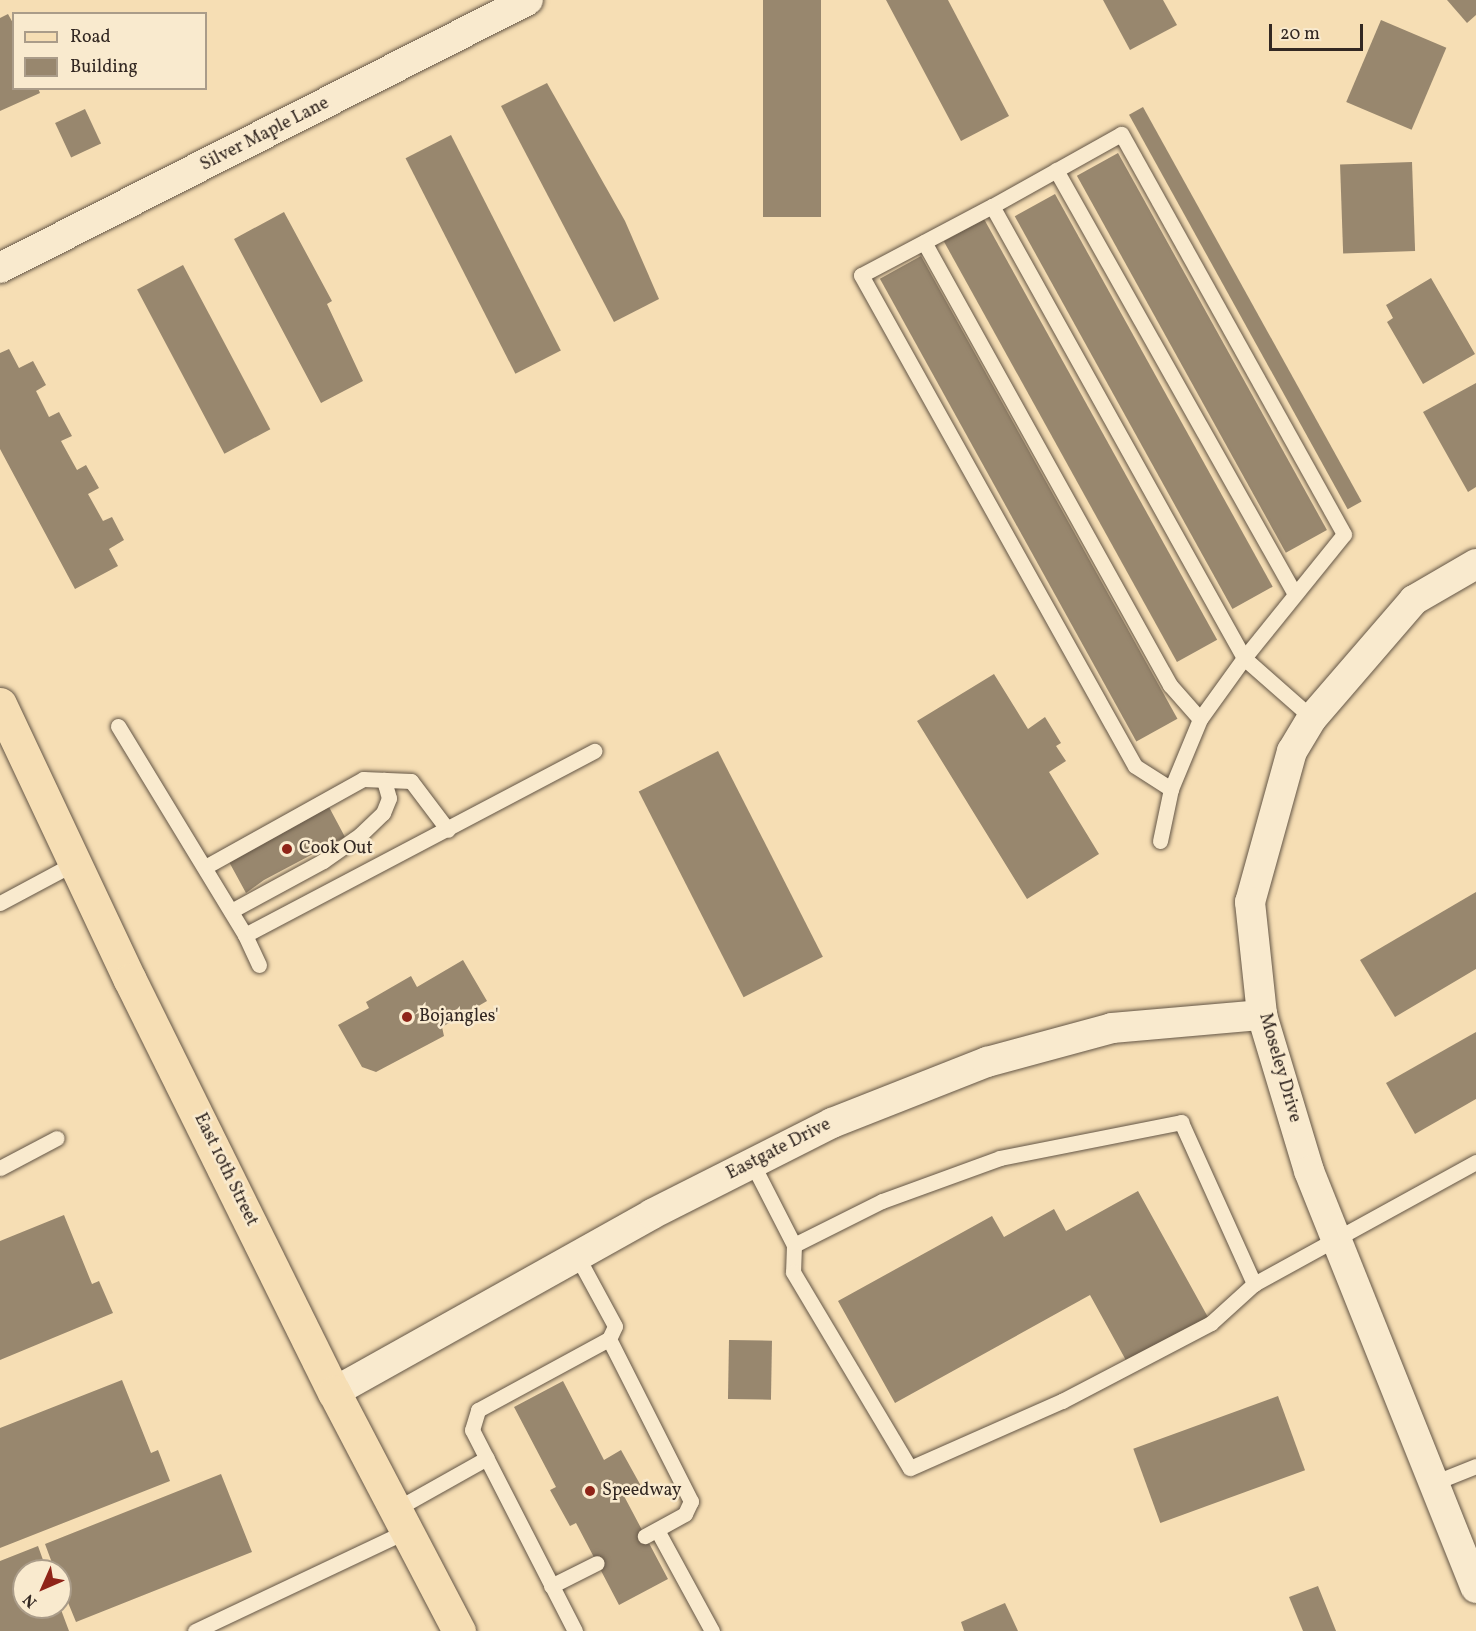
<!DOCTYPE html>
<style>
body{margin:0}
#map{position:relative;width:1476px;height:1631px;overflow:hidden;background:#f6deb4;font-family:Vollkorn,serif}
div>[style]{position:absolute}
.building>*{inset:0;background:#98876e;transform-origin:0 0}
.roads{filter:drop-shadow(0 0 2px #645646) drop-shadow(0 0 2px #645646)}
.lane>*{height:15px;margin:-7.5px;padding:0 7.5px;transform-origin:7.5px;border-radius:7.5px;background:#f9eace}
.street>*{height:30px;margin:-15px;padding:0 15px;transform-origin:15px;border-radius:15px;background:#f9eace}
.primary>*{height:33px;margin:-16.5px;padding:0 16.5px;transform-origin:16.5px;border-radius:16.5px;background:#f6deb4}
.dots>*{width:16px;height:16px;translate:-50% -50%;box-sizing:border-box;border:3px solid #f9eace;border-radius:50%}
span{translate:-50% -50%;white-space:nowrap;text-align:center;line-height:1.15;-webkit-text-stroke:5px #f9eace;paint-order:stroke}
.street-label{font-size:18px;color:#332822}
.poi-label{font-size:18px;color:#332822}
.left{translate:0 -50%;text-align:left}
.legend{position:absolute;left:12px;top:12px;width:195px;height:78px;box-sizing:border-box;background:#f9eace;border:2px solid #aa9c89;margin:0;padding:8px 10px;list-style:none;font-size:18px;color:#332822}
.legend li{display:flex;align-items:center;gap:12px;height:30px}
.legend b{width:30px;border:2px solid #aa9c89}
.north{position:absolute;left:12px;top:1559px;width:60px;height:60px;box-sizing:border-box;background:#f9eace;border:2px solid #aa9c89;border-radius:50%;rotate:225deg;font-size:16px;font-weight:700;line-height:24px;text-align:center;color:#332822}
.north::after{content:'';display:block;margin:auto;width:21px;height:27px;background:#8f2418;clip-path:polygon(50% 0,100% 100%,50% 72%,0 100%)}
.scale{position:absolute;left:1269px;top:24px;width:94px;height:27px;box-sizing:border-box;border:3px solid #332822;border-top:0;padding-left:8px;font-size:18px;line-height:21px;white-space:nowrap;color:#332822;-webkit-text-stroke:4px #f9eace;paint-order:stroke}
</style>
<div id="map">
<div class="building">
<div style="left:763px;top:0;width:58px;height:217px"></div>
<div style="clip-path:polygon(886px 0,948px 0,1009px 116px,961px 141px)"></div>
<div style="clip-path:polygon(1103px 0,1163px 0,1177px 25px,1130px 50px)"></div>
<div style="clip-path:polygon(1447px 0,1476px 0,1476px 15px,1467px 23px)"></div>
<div style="clip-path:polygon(8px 14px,14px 25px,14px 88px,38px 88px,40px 93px,0 111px,0 18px)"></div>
<div style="left:1381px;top:20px;width:71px;height:89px;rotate:23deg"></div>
<div style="clip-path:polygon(547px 83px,625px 221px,659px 299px,614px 322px,501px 106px)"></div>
<div style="left:1143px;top:107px;width:451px;height:16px;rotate:61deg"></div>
<div style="left:85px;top:109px;width:38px;height:33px;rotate:65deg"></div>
<div style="left:451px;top:135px;width:242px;height:51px;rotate:63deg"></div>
<div style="left:1118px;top:153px;width:431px;height:47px;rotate:61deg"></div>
<div style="left:1412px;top:162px;width:89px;height:72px;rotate:88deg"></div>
<div style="left:1055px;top:194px;width:449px;height:46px;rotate:61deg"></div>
<div style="clip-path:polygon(284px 212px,332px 301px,327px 304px,363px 381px,321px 403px,234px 239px)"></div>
<div style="left:984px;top:219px;width:481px;height:46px;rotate:61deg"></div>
<div style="left:921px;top:256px;width:529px;height:47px;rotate:61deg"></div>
<div style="left:183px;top:265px;width:186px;height:52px;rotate:62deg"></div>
<div style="clip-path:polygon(1431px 278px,1475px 354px,1423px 384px,1387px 322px,1393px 318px,1386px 305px)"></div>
<div style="clip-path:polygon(9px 349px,19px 368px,33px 361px,46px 385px,36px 391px,49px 417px,59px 412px,72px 436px,61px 441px,77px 470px,86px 465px,99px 488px,88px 494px,103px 521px,112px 517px,124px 540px,109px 549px,118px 566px,75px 589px,0 449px,0 353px)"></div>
<div style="clip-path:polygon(1476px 383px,1476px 487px,1468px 492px,1423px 412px)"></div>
<div style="clip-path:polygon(994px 674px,1028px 729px,1045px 717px,1061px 743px,1056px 746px,1066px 761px,1049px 772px,1099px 854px,1027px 899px,917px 721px)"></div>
<div style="left:718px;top:751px;width:231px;height:89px;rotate:63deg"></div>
<div style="clip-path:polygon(329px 807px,345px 837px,264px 880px,246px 893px,228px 860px)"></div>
<div style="clip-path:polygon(1476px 892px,1476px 969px,1395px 1017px,1360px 960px)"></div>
<div style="clip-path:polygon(463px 960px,487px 1001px,442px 1027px,444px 1036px,376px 1072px,362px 1067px,338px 1025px,369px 1008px,366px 1002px,411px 976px,417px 987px)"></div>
<div style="clip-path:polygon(1476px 1032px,1476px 1099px,1415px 1134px,1386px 1083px)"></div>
<div style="clip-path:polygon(1138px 1191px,1209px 1319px,1128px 1364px,1090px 1295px,895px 1403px,838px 1301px,992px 1216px,1004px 1237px,1054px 1209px,1066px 1231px)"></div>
<div style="clip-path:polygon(64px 1215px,92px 1284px,99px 1281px,113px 1313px,0 1360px,0 1241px)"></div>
<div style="left:729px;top:1340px;width:43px;height:59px;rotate:1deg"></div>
<div style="clip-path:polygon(122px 1380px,151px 1453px,158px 1450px,170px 1481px,0 1548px,0 1428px)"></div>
<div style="clip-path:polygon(563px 1381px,604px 1460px,621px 1450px,641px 1486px,624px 1496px,668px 1579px,619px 1605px,576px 1523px,570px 1526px,550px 1490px,556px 1487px,514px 1407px)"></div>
<div style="left:1278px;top:1396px;width:79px;height:154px;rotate:70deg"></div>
<div style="clip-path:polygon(221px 1474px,252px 1552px,76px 1622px,60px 1583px,60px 1571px,55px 1571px,45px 1544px)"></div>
<div style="clip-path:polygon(38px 1546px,47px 1571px,24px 1571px,24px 1607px,60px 1607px,69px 1631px,0 1631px,0 1561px)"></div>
<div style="clip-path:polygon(1318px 1586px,1336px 1631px,1303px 1631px,1289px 1597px)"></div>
<div style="clip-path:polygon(1005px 1603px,1018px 1631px,964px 1631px,961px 1622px)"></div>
</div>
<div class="roads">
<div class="lane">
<div style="left:1056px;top:170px;width:485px;rotate:60.6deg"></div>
<div style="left:992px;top:206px;width:148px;rotate:152.2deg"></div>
<div style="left:861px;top:275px;width:562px;rotate:60.84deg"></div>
<div style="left:1135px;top:766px;width:43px;rotate:32.6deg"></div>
<div style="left:1171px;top:789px;width:76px;rotate:-67.5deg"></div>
<div style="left:1200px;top:719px;width:75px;rotate:-54.2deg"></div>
<div style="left:1244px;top:658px;width:159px;rotate:-51.1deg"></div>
<div style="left:1344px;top:534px;width:458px;rotate:-119.1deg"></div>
<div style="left:1121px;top:134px;width:148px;rotate:150.8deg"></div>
<div style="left:992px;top:206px;width:518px;rotate:60.86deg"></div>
<div style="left:1244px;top:658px;width:91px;rotate:41.4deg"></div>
<div style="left:924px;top:242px;width:507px;rotate:60.96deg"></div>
<div style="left:1170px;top:685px;width:45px;rotate:48.6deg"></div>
<div style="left:118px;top:726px;width:245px;rotate:58.7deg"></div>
<div style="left:1160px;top:841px;width:53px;rotate:-78.1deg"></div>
<div style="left:205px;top:867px;width:181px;rotate:-29.1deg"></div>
<div style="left:363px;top:779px;width:48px;rotate:2.4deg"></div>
<div style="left:411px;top:781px;width:61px;rotate:52.9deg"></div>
<div style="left:0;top:903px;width:85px;rotate:-28.1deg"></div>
<div style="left:231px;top:911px;width:105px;rotate:-28.5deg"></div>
<div style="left:323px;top:861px;width:45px;rotate:-35.1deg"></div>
<div style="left:360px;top:835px;width:32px;rotate:-44deg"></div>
<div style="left:383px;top:813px;width:16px;rotate:-68deg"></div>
<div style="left:389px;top:798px;width:19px;rotate:-106deg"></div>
<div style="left:259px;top:965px;width:33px;rotate:-115deg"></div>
<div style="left:245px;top:935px;width:395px;rotate:-27.8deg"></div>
<div style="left:752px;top:1163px;width:92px;rotate:62.9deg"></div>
<div style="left:794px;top:1245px;width:98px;rotate:-26.6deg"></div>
<div style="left:882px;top:1201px;width:126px;rotate:-20deg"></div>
<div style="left:1000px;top:1158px;width:185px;rotate:-11.2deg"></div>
<div style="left:1181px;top:1122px;width:178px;rotate:65.7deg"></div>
<div style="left:1254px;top:1284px;width:253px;rotate:-28.8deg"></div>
<div style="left:0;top:1168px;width:64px;rotate:-27.8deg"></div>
<div style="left:794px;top:1245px;width:27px;rotate:92deg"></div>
<div style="left:793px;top:1272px;width:228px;rotate:59.2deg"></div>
<div style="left:910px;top:1468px;width:166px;rotate:-23.8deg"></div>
<div style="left:1062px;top:1401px;width:168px;rotate:-27.6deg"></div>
<div style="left:1211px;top:1323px;width:58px;rotate:-42.2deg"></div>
<div style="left:609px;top:1339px;width:182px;rotate:63.2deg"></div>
<div style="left:691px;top:1501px;width:14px;rotate:115deg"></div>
<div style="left:685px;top:1514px;width:46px;rotate:151.2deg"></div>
<div style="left:1436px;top:1482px;width:43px;rotate:-21.8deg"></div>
<div style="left:396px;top:1509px;width:104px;rotate:-29.3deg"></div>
<div style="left:657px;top:1530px;width:115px;rotate:61.4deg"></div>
<div style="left:551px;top:1586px;width:51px;rotate:-26.6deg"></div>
<div style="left:195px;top:1631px;width:234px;rotate:-25.3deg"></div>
<div style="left:575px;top:1631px;width:226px;rotate:-117.1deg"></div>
<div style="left:472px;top:1430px;width:21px;rotate:-73deg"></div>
<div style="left:478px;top:1410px;width:149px;rotate:-28.5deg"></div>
<div style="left:609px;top:1339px;width:14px;rotate:-65deg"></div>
<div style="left:615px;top:1326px;width:80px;rotate:-118.5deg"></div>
</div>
<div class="street">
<div style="left:0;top:268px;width:592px;rotate:-26.91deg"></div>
<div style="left:1476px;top:564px;width:72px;rotate:149.9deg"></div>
<div style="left:1414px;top:600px;width:156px;rotate:130.8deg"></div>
<div style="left:1312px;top:718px;width:39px;rotate:121deg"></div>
<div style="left:1292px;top:751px;width:157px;rotate:105.5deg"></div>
<div style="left:1250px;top:902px;width:114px;rotate:83.9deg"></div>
<div style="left:1262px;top:1015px;width:163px;rotate:73.2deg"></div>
<div style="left:1309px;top:1171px;width:449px;rotate:68.2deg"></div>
<div style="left:334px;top:1392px;width:364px;rotate:-29.2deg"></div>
<div style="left:652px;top:1214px;width:202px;rotate:-26.8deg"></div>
<div style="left:832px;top:1123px;width:167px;rotate:-21.5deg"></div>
<div style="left:987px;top:1062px;width:130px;rotate:-15.2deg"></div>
<div style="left:1112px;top:1028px;width:151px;rotate:-5deg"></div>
</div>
<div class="primary">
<div style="left:0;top:704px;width:305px;rotate:64.8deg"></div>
<div style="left:130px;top:980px;width:460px;rotate:63.7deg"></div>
<div style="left:334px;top:1392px;width:270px;rotate:62.4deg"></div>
</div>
</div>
<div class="dots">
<div style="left:287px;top:849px;background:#8f2418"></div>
<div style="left:407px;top:1017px;background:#8f2418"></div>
<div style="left:590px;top:1491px;background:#8f2418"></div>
</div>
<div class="street-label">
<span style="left:265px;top:135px;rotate:-27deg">Silver Maple Lane</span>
<span style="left:1279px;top:1068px;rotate:74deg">Moseley Drive</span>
<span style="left:779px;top:1150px;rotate:-27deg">Eastgate Drive</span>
<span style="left:225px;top:1170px;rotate:64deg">East 10th Street</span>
</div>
<div class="poi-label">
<span class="left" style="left:299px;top:849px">Cook Out</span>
<span class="left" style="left:419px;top:1017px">Bojangles'</span>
<span class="left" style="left:602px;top:1491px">Speedway</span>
</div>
<ul class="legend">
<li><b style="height:8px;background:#f6deb4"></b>Road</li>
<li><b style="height:16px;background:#98876e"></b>Building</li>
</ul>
<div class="north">N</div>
<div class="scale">20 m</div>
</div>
